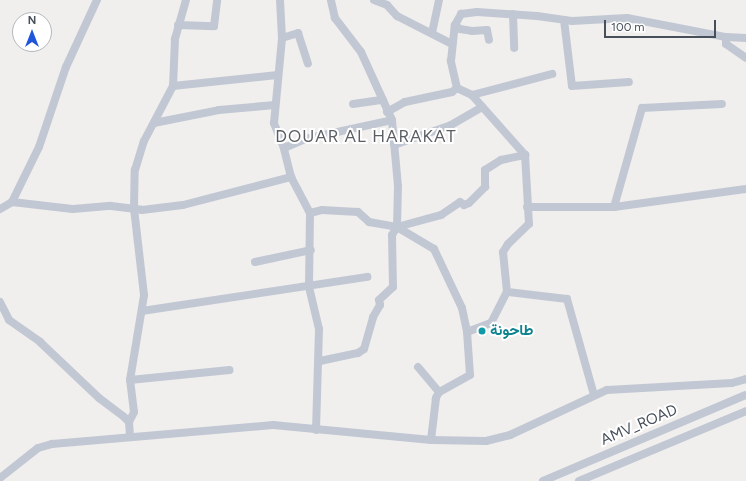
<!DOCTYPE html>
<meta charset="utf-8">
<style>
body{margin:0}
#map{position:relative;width:746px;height:481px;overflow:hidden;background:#f1efee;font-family:Figtree,Vazirmatn,sans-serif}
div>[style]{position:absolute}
.street>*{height:8px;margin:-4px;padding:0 4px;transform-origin:4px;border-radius:4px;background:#c2c8d3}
.dots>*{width:11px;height:11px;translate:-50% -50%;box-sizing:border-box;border:2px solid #fff;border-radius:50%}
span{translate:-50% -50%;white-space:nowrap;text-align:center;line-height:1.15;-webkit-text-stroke:4px #fff;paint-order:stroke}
.culture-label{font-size:15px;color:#0d838f;font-weight:700}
.left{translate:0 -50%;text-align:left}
.street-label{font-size:15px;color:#474f5b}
.quarter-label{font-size:17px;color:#5b5e63;letter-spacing:1px}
.north{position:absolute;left:12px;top:12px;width:40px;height:40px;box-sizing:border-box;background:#fff;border:1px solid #b5b9bd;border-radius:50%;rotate:0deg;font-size:11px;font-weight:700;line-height:16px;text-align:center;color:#474f5b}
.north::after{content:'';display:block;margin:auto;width:14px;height:18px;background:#1e55db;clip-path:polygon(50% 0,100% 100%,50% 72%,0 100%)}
.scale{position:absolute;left:604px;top:20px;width:112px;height:18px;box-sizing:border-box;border:2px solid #474f5b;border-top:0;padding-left:5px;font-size:12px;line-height:14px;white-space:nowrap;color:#474f5b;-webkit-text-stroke:3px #fff;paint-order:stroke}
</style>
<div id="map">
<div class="street">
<div style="left:186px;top:0;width:41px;rotate:105.8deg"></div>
<div style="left:175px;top:39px;width:47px;rotate:92.4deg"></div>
<div style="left:173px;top:86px;width:105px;rotate:-6deg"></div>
<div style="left:374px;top:0;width:14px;rotate:21deg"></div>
<div style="left:387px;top:5px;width:15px;rotate:48deg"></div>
<div style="left:397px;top:16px;width:62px;rotate:27deg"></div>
<div style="left:513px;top:14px;width:34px;rotate:88deg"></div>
<div style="left:564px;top:20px;width:66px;rotate:83.1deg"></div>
<div style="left:572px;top:86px;width:57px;rotate:-4deg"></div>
<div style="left:178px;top:25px;width:36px;rotate:2deg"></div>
<div style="left:214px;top:26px;width:26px;rotate:-83deg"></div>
<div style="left:455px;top:25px;width:6px;rotate:39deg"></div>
<div style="left:460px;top:29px;width:12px;rotate:9deg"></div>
<div style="left:472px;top:31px;width:15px;rotate:-4deg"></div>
<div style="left:487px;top:30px;width:10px;rotate:79deg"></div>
<div style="left:432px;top:33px;width:34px;rotate:-78deg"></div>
<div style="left:726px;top:37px;width:7px;rotate:90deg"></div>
<div style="left:726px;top:44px;width:24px;rotate:35deg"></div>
<div style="left:282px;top:38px;width:17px;rotate:-17deg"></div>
<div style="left:298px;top:33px;width:32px;rotate:72deg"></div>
<div style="left:472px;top:95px;width:83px;rotate:-14.7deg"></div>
<div style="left:353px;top:104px;width:30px;rotate:-8deg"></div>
<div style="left:387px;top:112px;width:21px;rotate:-29deg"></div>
<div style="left:405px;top:102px;width:48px;rotate:-12deg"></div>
<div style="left:452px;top:92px;width:6px;rotate:-39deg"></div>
<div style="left:154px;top:123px;width:66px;rotate:-11.3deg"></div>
<div style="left:219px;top:110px;width:56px;rotate:-5.1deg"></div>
<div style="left:394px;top:145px;width:60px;rotate:-19.3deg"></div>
<div style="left:451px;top:125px;width:36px;rotate:-30deg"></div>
<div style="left:284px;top:148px;width:23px;rotate:-23deg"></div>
<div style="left:305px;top:139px;width:89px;rotate:-12.3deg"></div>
<div style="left:291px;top:177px;width:41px;rotate:62.2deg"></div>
<div style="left:310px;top:213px;width:74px;rotate:90.8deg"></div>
<div style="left:309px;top:287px;width:43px;rotate:76.6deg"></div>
<div style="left:319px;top:329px;width:101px;rotate:91.7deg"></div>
<div style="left:12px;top:202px;width:61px;rotate:-63.9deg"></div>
<div style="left:39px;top:147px;width:84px;rotate:-71.4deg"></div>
<div style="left:66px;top:67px;width:74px;rotate:-65.2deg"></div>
<div style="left:527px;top:207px;width:87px"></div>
<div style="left:614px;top:207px;width:133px;rotate:-7.8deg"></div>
<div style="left:614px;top:207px;width:103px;rotate:-74.2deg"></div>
<div style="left:642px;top:108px;width:80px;rotate:-2.9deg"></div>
<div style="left:0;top:209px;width:14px;rotate:-30deg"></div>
<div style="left:12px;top:202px;width:61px;rotate:6.5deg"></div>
<div style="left:73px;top:209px;width:38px;rotate:-5deg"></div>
<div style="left:111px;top:206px;width:31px;rotate:7deg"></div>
<div style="left:142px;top:210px;width:41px;rotate:-7deg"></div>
<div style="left:183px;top:205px;width:112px;rotate:-14.5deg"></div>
<div style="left:291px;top:177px;width:30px;rotate:-104deg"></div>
<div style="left:284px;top:148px;width:27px;rotate:-112deg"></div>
<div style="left:274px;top:123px;width:85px;rotate:-84.6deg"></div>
<div style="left:282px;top:38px;width:38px;rotate:-93deg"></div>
<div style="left:310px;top:213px;width:12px;rotate:-14deg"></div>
<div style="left:322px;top:210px;width:36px;rotate:3deg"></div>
<div style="left:358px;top:212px;width:15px;rotate:42deg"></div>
<div style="left:369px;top:222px;width:28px;rotate:10deg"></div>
<div style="left:397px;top:227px;width:43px;rotate:30.7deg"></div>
<div style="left:434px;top:249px;width:65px;rotate:64.6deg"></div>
<div style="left:462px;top:308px;width:25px;rotate:78deg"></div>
<div style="left:467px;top:332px;width:43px;rotate:86deg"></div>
<div style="left:470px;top:375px;width:35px;rotate:151deg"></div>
<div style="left:439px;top:392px;width:7px;rotate:117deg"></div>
<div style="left:436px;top:398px;width:42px;rotate:96.8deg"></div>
<div style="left:397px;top:227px;width:46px;rotate:-15.3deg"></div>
<div style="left:441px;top:215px;width:23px;rotate:-34deg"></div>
<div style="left:460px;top:202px;width:5px;rotate:37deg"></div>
<div style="left:464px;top:205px;width:5px;rotate:-22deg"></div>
<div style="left:469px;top:203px;width:23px;rotate:-45deg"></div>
<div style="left:485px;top:187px;width:17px;rotate:-90deg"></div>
<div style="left:485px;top:170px;width:19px;rotate:-32deg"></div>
<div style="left:501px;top:160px;width:25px;rotate:-12deg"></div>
<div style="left:255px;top:262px;width:57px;rotate:-12.1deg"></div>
<div style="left:0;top:302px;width:20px;rotate:63deg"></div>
<div style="left:9px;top:320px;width:38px;rotate:35deg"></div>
<div style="left:40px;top:342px;width:81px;rotate:43.5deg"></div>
<div style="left:99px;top:398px;width:31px;rotate:37deg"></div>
<div style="left:124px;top:417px;width:7px;rotate:45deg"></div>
<div style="left:129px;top:422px;width:15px;rotate:86deg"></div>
<div style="left:142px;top:311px;width:228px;rotate:-8.6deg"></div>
<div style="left:467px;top:332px;width:26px;rotate:-21deg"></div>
<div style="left:491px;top:323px;width:35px;rotate:-63deg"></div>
<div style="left:320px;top:361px;width:39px;rotate:-12deg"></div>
<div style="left:358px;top:353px;width:7px;rotate:-34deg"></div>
<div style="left:364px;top:349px;width:33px;rotate:-74deg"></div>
<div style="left:373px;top:317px;width:14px;rotate:-60deg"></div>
<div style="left:380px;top:305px;width:5px;rotate:-101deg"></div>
<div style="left:379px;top:300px;width:19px;rotate:-43deg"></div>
<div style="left:393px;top:287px;width:52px;rotate:-91.1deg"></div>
<div style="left:392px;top:235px;width:9px;rotate:-58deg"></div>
<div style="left:397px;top:227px;width:41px;rotate:-88.6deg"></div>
<div style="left:398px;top:186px;width:66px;rotate:-95.2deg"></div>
<div style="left:392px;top:120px;width:75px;rotate:-114.5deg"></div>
<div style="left:361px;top:52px;width:43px;rotate:-127.4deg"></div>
<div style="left:335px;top:18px;width:18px;rotate:-103deg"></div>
<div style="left:418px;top:367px;width:33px;rotate:50deg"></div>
<div style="left:130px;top:380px;width:100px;rotate:-5.7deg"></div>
<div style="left:594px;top:395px;width:100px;rotate:-105.7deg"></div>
<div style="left:567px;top:299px;width:60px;rotate:-173.3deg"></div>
<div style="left:507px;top:292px;width:40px;rotate:-95.7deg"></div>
<div style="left:503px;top:252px;width:9px;rotate:-58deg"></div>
<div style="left:508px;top:244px;width:29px;rotate:-44deg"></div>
<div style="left:529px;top:224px;width:69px;rotate:-93.3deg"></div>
<div style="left:525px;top:155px;width:80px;rotate:-131.5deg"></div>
<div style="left:472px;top:95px;width:17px;rotate:-155deg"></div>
<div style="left:457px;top:88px;width:28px;rotate:-103deg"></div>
<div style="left:451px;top:61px;width:36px;rotate:-84deg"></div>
<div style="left:455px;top:25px;width:13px;rotate:-61deg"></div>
<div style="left:461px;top:14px;width:16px;rotate:-7deg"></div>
<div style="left:477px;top:12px;width:60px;rotate:3.8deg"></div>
<div style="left:537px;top:16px;width:35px;rotate:8deg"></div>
<div style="left:572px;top:21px;width:55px;rotate:-3.1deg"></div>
<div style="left:627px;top:18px;width:101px;rotate:10.9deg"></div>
<div style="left:726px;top:37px;width:20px;rotate:3deg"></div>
<div style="left:129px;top:422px;width:11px;rotate:-63deg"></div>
<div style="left:134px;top:412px;width:32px;rotate:-97deg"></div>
<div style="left:130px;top:380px;width:86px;rotate:-80.6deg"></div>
<div style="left:144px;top:295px;width:87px;rotate:-96.6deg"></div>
<div style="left:134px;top:209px;width:39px;rotate:-89deg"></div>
<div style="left:135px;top:170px;width:30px;rotate:-73deg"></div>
<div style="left:144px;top:141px;width:62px;rotate:-62.2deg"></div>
<div style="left:0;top:478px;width:48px;rotate:-38.3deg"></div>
<div style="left:38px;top:448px;width:15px;rotate:-16deg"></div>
<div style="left:52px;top:444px;width:222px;rotate:-4.9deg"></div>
<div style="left:273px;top:425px;width:159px;rotate:5.4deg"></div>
<div style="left:431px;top:440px;width:55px;rotate:1deg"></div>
<div style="left:486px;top:441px;width:25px;rotate:-14deg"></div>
<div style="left:510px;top:435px;width:107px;rotate:-24.9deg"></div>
<div style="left:607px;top:390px;width:125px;rotate:-3.2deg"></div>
<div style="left:732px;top:383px;width:15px;rotate:-16deg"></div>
<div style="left:543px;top:481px;width:220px;rotate:-23deg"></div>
<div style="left:579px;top:481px;width:181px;rotate:-22.7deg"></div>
</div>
<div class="dots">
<div style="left:482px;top:331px;background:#0f9aa8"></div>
</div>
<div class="culture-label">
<span class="left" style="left:490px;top:331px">طاحونة</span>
</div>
<div class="street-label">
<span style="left:639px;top:425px;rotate:-23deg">AMV_ROAD</span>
</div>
<div class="quarter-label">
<span style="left:366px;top:137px">DOUAR AL HARAKAT</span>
</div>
<div class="north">N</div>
<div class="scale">100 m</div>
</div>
